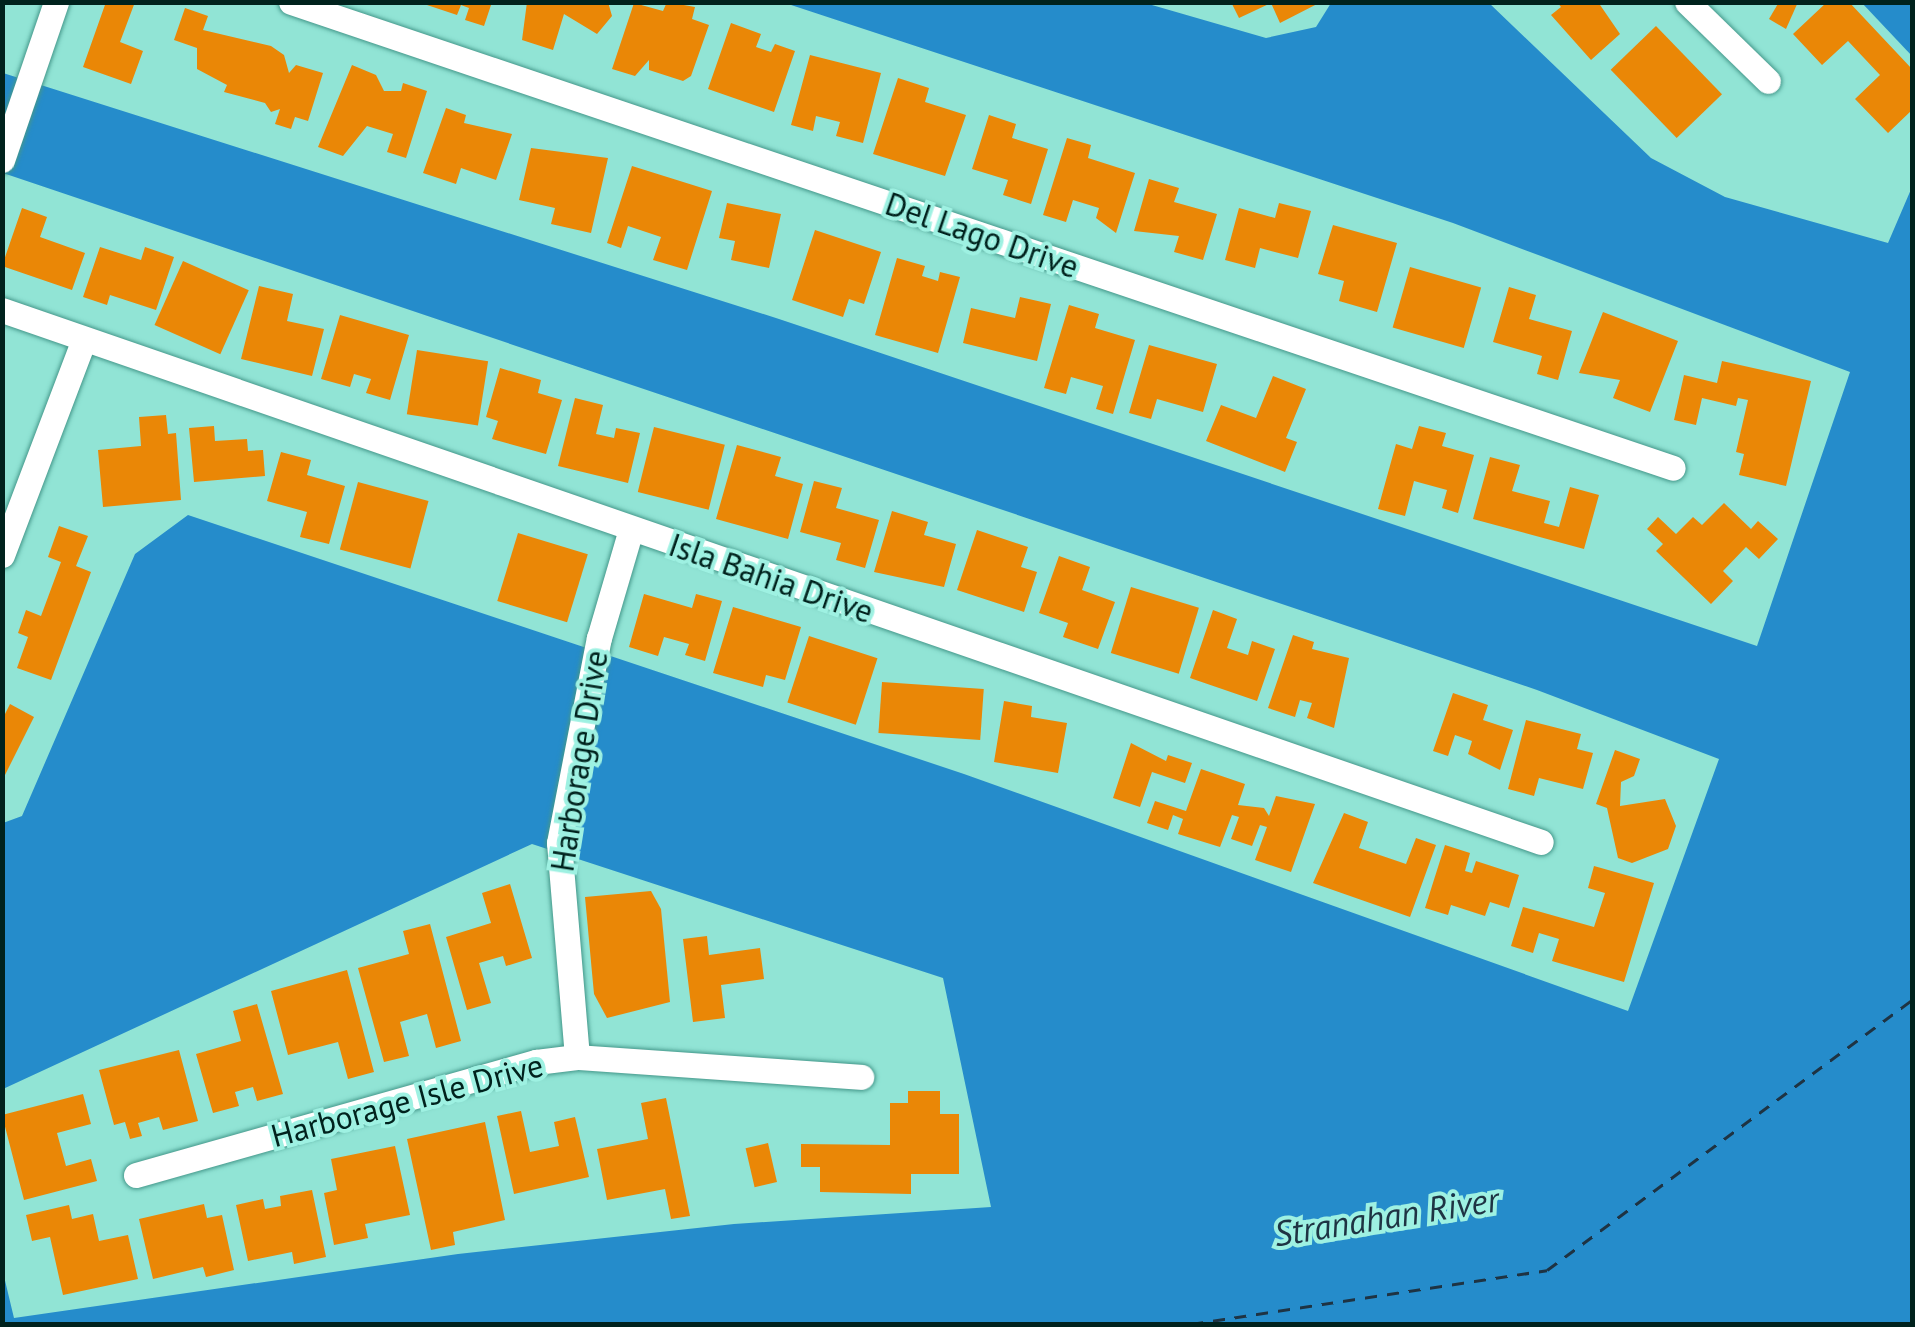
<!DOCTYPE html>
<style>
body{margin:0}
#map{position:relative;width:1915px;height:1327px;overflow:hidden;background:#91e4d5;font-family:"PT Sans",sans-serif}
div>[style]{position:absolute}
.water>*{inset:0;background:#258ccb}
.ferry>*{height:2.5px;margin-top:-1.25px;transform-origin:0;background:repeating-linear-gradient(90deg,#1e3343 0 12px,transparent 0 22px)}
.building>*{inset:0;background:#ea8706;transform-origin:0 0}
.roads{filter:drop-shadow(0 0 2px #44978a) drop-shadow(0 0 2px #44978a)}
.minor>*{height:25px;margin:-12.5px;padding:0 12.5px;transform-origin:12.5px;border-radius:12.5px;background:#fff}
span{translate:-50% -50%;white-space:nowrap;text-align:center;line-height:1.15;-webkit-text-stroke:8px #9ef1e2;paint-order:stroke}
.street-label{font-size:32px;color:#00221d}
.water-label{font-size:35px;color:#1e3343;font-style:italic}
.frame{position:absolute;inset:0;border:5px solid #00221d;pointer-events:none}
</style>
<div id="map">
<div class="water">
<div style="clip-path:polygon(785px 3px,1145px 3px,1266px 38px,1316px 27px,1331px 3px,1489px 3px,1651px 158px,1725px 197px,1888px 243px,1912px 187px,1912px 1324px,3px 1324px,2px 1268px,14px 1318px,458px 1254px,734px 1224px,991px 1207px,943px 978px,532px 844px,3px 1089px,3px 823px,22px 816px,135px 554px,188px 515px,964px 774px,1628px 1011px,1719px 759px,1537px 690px,3px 173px,3px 73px,779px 319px,1757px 646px,1850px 372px,1453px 223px)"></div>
<div style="clip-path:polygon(1862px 3px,1912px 3px,1912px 56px)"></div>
</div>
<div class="ferry">
<div style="left:1191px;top:1324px;width:360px;rotate:-8.6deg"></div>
<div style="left:1547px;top:1270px;width:454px;rotate:-36.5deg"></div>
</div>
<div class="building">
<div style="clip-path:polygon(106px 2px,135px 2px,120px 42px,143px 51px,131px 84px,83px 67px)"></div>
<div style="clip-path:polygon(418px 2px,492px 2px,484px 26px,465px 20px,469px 8px,461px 5px,457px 15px)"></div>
<div style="clip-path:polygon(527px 2px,608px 2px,612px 16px,597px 34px,564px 14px,553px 50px,522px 40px)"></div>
<div style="clip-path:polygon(667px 2px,695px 7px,692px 19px,709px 25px,691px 76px,683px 81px,649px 70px,649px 60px,635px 76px,612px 69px,634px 3px,663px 11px)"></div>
<div style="clip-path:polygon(1231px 2px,1321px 2px,1280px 23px,1271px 3px,1239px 18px)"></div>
<div style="clip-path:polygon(1557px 2px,1598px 2px,1620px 34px,1591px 60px,1551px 15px,1561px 7px)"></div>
<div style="clip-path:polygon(1779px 2px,1798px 2px,1786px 29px,1769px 19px)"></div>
<div style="clip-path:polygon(1827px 2px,1849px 2px,1912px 69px,1912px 110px,1888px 133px,1855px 99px,1880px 75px,1848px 41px,1822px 65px,1793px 34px)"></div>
<div style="clip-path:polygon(185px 8px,208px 16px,203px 30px,271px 46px,284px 55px,289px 73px,296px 65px,323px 73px,308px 121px,295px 117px,291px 129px,275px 124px,280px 109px,271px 112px,265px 103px,224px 92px,227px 85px,197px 69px,197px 48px,174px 40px)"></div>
<div style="clip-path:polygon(731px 23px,761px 34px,756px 47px,771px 52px,775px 44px,795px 51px,774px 112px,708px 89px)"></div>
<div style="left:1656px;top:26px;width:95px;height:63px;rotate:46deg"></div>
<div style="clip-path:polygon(810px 55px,881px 73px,863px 143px,836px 136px,840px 122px,816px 116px,813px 131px,791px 125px)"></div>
<div style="clip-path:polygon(352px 65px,376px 75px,384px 91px,401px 91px,403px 83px,427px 91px,406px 158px,387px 152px,393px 134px,367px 126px,343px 156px,318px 147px)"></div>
<div style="clip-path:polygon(898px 78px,929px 88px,925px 102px,966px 115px,945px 176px,873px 154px)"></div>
<div style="clip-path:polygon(446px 108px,466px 115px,464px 123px,512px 134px,496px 180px,461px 168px,456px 184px,423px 173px)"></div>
<div style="clip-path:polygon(989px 115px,1016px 124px,1012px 138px,1048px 149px,1031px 204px,1003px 195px,1008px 180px,972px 169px)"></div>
<div style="clip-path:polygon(1067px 138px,1091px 145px,1088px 158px,1135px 173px,1116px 233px,1096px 218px,1099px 208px,1073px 200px,1066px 222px,1043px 215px)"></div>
<div style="clip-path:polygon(531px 148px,608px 158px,591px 233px,551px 224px,555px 208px,519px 200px)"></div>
<div style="clip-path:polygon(632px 166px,712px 191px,687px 270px,653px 260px,661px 237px,628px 226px,621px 248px,607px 243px)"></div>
<div style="clip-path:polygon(1149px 179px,1179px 188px,1174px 202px,1217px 214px,1203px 260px,1174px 252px,1179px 236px,1134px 231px)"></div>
<div style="clip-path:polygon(727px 203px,781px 214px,769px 268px,731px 260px,735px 241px,719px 238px)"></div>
<div style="clip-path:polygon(1279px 203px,1311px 211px,1298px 258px,1260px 248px,1255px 268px,1225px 260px,1239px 208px,1275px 218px)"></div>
<div style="clip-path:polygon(22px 208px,47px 217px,40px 237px,85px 253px,72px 290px,2px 266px)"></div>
<div style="clip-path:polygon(1333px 225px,1397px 243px,1377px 312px,1339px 301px,1344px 281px,1318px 274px)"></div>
<div style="clip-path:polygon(815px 230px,881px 252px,864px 304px,849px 299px,843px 317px,792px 300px)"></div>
<div style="clip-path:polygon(100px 247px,141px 260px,145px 247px,174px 257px,156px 310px,110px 295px,107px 305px,83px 297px)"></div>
<div style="clip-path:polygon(897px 258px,925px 266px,922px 276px,938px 281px,940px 272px,960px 277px,938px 353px,875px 335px)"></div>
<div style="left:183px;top:261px;width:72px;height:70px;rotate:24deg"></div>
<div style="left:1410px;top:267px;width:74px;height:63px;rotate:16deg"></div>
<div style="clip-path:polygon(259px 286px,293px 294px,287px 321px,324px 329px,312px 376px,241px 359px)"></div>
<div style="clip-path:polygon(1509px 287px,1536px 295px,1529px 319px,1572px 331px,1558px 380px,1537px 374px,1542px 356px,1493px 342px)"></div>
<div style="clip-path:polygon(1020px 297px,1051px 304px,1037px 361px,963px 343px,971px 308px,1015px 318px)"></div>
<div style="clip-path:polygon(1069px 305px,1099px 314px,1095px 328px,1135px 340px,1113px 414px,1096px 409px,1103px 386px,1071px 377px,1066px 394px,1044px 388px)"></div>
<div style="clip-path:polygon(1603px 312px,1678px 341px,1650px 412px,1613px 398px,1620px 380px,1579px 373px)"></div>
<div style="clip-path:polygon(340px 315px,409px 335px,390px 400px,366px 393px,371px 379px,354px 374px,350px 387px,321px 379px)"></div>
<div style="clip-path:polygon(1149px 345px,1217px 364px,1203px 412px,1157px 399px,1151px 419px,1129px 413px)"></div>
<div style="left:417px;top:350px;width:72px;height:65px;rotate:9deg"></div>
<div style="clip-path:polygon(1722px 361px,1811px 381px,1786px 486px,1739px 475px,1744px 454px,1736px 452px,1748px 400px,1738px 398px,1736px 406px,1702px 398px,1696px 425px,1674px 420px,1684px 375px,1717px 383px)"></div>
<div style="clip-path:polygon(500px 368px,541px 380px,538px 393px,562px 400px,546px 454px,492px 439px,498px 421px,486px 417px)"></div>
<div style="clip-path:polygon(1273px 376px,1306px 389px,1286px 438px,1297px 442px,1285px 472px,1206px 441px,1221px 405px,1256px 418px)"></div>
<div style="clip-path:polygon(575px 398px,603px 405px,596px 434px,614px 438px,616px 428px,640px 433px,628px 483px,558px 466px)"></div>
<div style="clip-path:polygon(166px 415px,168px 434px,176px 433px,181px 500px,103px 507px,98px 450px,141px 446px,139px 417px)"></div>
<div style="clip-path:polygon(214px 426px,215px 441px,247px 439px,248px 451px,263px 450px,265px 476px,194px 482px,189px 428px)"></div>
<div style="clip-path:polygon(1419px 426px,1446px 433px,1442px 446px,1474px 455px,1458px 513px,1442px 508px,1447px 490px,1414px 481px,1405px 516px,1378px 509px,1396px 444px,1412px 449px)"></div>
<div style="left:654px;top:427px;width:73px;height:67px;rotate:14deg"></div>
<div style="clip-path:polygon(737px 445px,781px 457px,775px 476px,803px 484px,788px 539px,716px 519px)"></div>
<div style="clip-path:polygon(281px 452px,311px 460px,307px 475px,345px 486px,329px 544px,300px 537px,307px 512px,267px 501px)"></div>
<div style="clip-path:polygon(1490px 457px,1520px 465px,1512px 491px,1550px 501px,1544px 523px,1559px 527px,1570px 487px,1599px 495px,1584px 549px,1473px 519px)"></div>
<div style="clip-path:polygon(814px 481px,842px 488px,836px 508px,879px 520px,865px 568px,836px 560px,841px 543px,800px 532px)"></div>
<div style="left:358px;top:482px;width:73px;height:70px;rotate:15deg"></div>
<div style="clip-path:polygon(1724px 503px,1751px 529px,1758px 521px,1778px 539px,1759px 559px,1746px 547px,1723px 571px,1733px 581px,1711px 604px,1656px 551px,1663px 544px,1647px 529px,1658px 517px,1676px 534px,1693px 517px,1702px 525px)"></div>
<div style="clip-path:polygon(892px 511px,928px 522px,924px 535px,956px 544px,944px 587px,874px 572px)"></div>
<div style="clip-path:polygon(59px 526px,88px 536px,76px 566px,91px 572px,51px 680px,17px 668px,28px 637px,18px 633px,26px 610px,41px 616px,61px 562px,48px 557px)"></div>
<div style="clip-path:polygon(977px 530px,1028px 547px,1021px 567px,1037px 572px,1024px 612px,957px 590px)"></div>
<div style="left:518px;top:533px;width:73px;height:71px;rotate:17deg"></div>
<div style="clip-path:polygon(1059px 556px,1090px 567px,1082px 590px,1115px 602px,1098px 649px,1063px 637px,1068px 623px,1039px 613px)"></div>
<div style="left:1131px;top:587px;width:71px;height:69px;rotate:17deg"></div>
<div style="clip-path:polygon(644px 594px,692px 608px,696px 594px,722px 601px,705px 661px,685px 655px,689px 644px,664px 637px,658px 656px,629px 647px)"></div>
<div style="clip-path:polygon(733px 607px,801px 627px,785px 680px,766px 675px,763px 687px,713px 673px)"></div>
<div style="clip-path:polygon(1213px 610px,1237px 619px,1227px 648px,1248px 655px,1252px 641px,1275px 649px,1257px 701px,1190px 678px)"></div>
<div style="clip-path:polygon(1293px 635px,1314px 642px,1312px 649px,1349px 658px,1334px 728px,1307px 718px,1312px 703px,1300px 700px,1295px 717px,1268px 708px)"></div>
<div style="left:809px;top:636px;width:72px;height:70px;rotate:18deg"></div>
<div style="left:882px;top:682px;width:102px;height:51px;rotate:4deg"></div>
<div style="clip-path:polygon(1453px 693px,1488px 705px,1483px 720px,1513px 730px,1500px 770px,1468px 754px,1472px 741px,1455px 735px,1448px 756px,1433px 751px)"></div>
<div style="clip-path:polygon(1004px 701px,1032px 706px,1031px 717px,1067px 723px,1058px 773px,994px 762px)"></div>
<div style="clip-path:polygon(10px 704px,34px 717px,2px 781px,2px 720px)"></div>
<div style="clip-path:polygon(1526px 720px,1581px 734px,1577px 749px,1593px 753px,1583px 789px,1539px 778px,1534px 796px,1508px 789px)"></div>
<div style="clip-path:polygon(1131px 743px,1166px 761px,1168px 755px,1192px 763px,1185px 783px,1152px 772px,1140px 807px,1113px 798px)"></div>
<div style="clip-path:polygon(1615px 750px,1640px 759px,1634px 776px,1621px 782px,1620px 806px,1665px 799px,1676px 826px,1668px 849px,1632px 863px,1618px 858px,1607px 808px,1596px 804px)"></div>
<div style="clip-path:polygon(1201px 769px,1245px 784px,1238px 805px,1264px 808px,1269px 816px,1276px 796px,1315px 804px,1291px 872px,1255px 860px,1267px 827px,1260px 825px,1252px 846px,1231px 839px,1239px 817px,1232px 815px,1220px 847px,1178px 834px,1183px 819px,1173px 815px,1168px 830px,1147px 823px,1155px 801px,1186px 811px)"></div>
<div style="clip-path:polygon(1344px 813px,1368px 822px,1359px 848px,1406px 864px,1416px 838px,1436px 845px,1410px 917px,1313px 883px)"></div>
<div style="clip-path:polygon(1445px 845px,1470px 853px,1465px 871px,1472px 873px,1476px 861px,1519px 875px,1509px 908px,1490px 902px,1485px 916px,1451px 905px,1448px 915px,1425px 908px)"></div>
<div style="clip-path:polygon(1594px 866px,1654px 883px,1624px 982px,1552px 961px,1559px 939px,1539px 933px,1533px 953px,1511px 946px,1523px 907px,1594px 927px,1605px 893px,1588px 888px)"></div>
<div style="clip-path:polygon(510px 884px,532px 958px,506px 966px,503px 956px,479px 963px,491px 1003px,467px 1010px,446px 937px,491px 923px,482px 893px)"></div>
<div style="clip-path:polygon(651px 891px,661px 909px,670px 1002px,607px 1018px,594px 994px,585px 897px)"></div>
<div style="clip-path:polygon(430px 924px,461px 1041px,436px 1048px,427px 1014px,400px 1022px,409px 1056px,384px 1062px,358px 968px,409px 954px,403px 931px)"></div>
<div style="clip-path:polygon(707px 936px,709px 955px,760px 948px,764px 979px,721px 985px,725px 1018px,693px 1022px,683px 939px)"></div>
<div style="clip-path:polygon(347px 970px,374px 1072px,348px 1079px,338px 1042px,288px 1055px,271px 991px)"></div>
<div style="clip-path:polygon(257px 1004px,283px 1094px,257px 1101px,253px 1087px,235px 1092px,239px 1106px,213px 1113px,196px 1054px,241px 1041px,233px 1011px)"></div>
<div style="clip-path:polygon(179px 1050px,198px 1121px,163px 1130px,159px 1117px,138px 1123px,142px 1136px,130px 1139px,125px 1122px,114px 1125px,99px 1070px)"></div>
<div style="clip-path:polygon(908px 1091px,940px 1091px,940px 1114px,959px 1114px,959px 1174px,911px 1174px,911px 1194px,820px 1192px,820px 1167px,801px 1167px,801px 1144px,890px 1145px,890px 1103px,908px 1103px)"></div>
<div style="clip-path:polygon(83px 1094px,91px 1124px,57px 1133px,66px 1166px,91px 1159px,97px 1181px,24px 1200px,2px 1115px)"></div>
<div style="clip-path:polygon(666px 1098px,690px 1216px,671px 1219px,665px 1189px,607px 1200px,597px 1149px,648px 1139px,641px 1103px)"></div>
<div style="clip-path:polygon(521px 1111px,530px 1152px,559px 1146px,554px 1122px,575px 1117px,589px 1177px,514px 1194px,497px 1116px)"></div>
<div style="clip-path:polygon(485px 1122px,505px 1220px,453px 1232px,455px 1245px,431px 1250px,407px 1139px)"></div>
<div style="left:768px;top:1143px;width:40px;height:23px;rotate:77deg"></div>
<div style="clip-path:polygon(395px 1146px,410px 1215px,365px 1224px,368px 1238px,334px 1245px,324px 1193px,337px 1190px,331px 1159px)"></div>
<div style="clip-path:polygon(312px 1190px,326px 1257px,294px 1264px,292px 1252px,248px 1261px,236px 1205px,263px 1199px,265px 1209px,281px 1206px,280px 1196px)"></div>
<div style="clip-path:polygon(204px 1204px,207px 1218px,222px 1215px,234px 1270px,206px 1277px,203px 1267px,153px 1279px,139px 1219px)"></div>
<div style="clip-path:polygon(69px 1205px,72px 1219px,93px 1214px,99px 1241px,128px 1235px,138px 1279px,63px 1295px,50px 1237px,32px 1241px,26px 1215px)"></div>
</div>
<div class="roads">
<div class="minor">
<div style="left:291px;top:2px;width:1458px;rotate:18.63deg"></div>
<div style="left:1687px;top:2px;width:113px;rotate:44.3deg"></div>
<div style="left:2px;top:160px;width:167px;rotate:-71.1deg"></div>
<div style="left:2px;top:310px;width:1628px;rotate:19.07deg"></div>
<div style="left:2px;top:555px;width:228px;rotate:-69.2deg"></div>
<div style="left:577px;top:1057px;width:215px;rotate:-94.8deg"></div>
<div style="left:559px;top:843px;width:209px;rotate:-79deg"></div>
<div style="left:599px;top:638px;width:114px;rotate:-73.6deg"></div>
<div style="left:136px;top:1175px;width:416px;rotate:-15.8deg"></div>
<div style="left:536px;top:1062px;width:41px;rotate:-7deg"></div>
<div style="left:577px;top:1057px;width:285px;rotate:4deg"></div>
</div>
</div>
<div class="street-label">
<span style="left:982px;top:235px;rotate:19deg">Del Lago Drive</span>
<span style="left:771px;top:578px;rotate:19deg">Isla Bahia Drive</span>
<span style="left:579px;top:761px;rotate:-81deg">Harborage Drive</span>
<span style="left:407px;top:1100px;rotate:-15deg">Harborage Isle Drive</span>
</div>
<div class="water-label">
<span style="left:1386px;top:1216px;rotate:-9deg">Stranahan River</span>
</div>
<div class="frame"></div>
</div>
